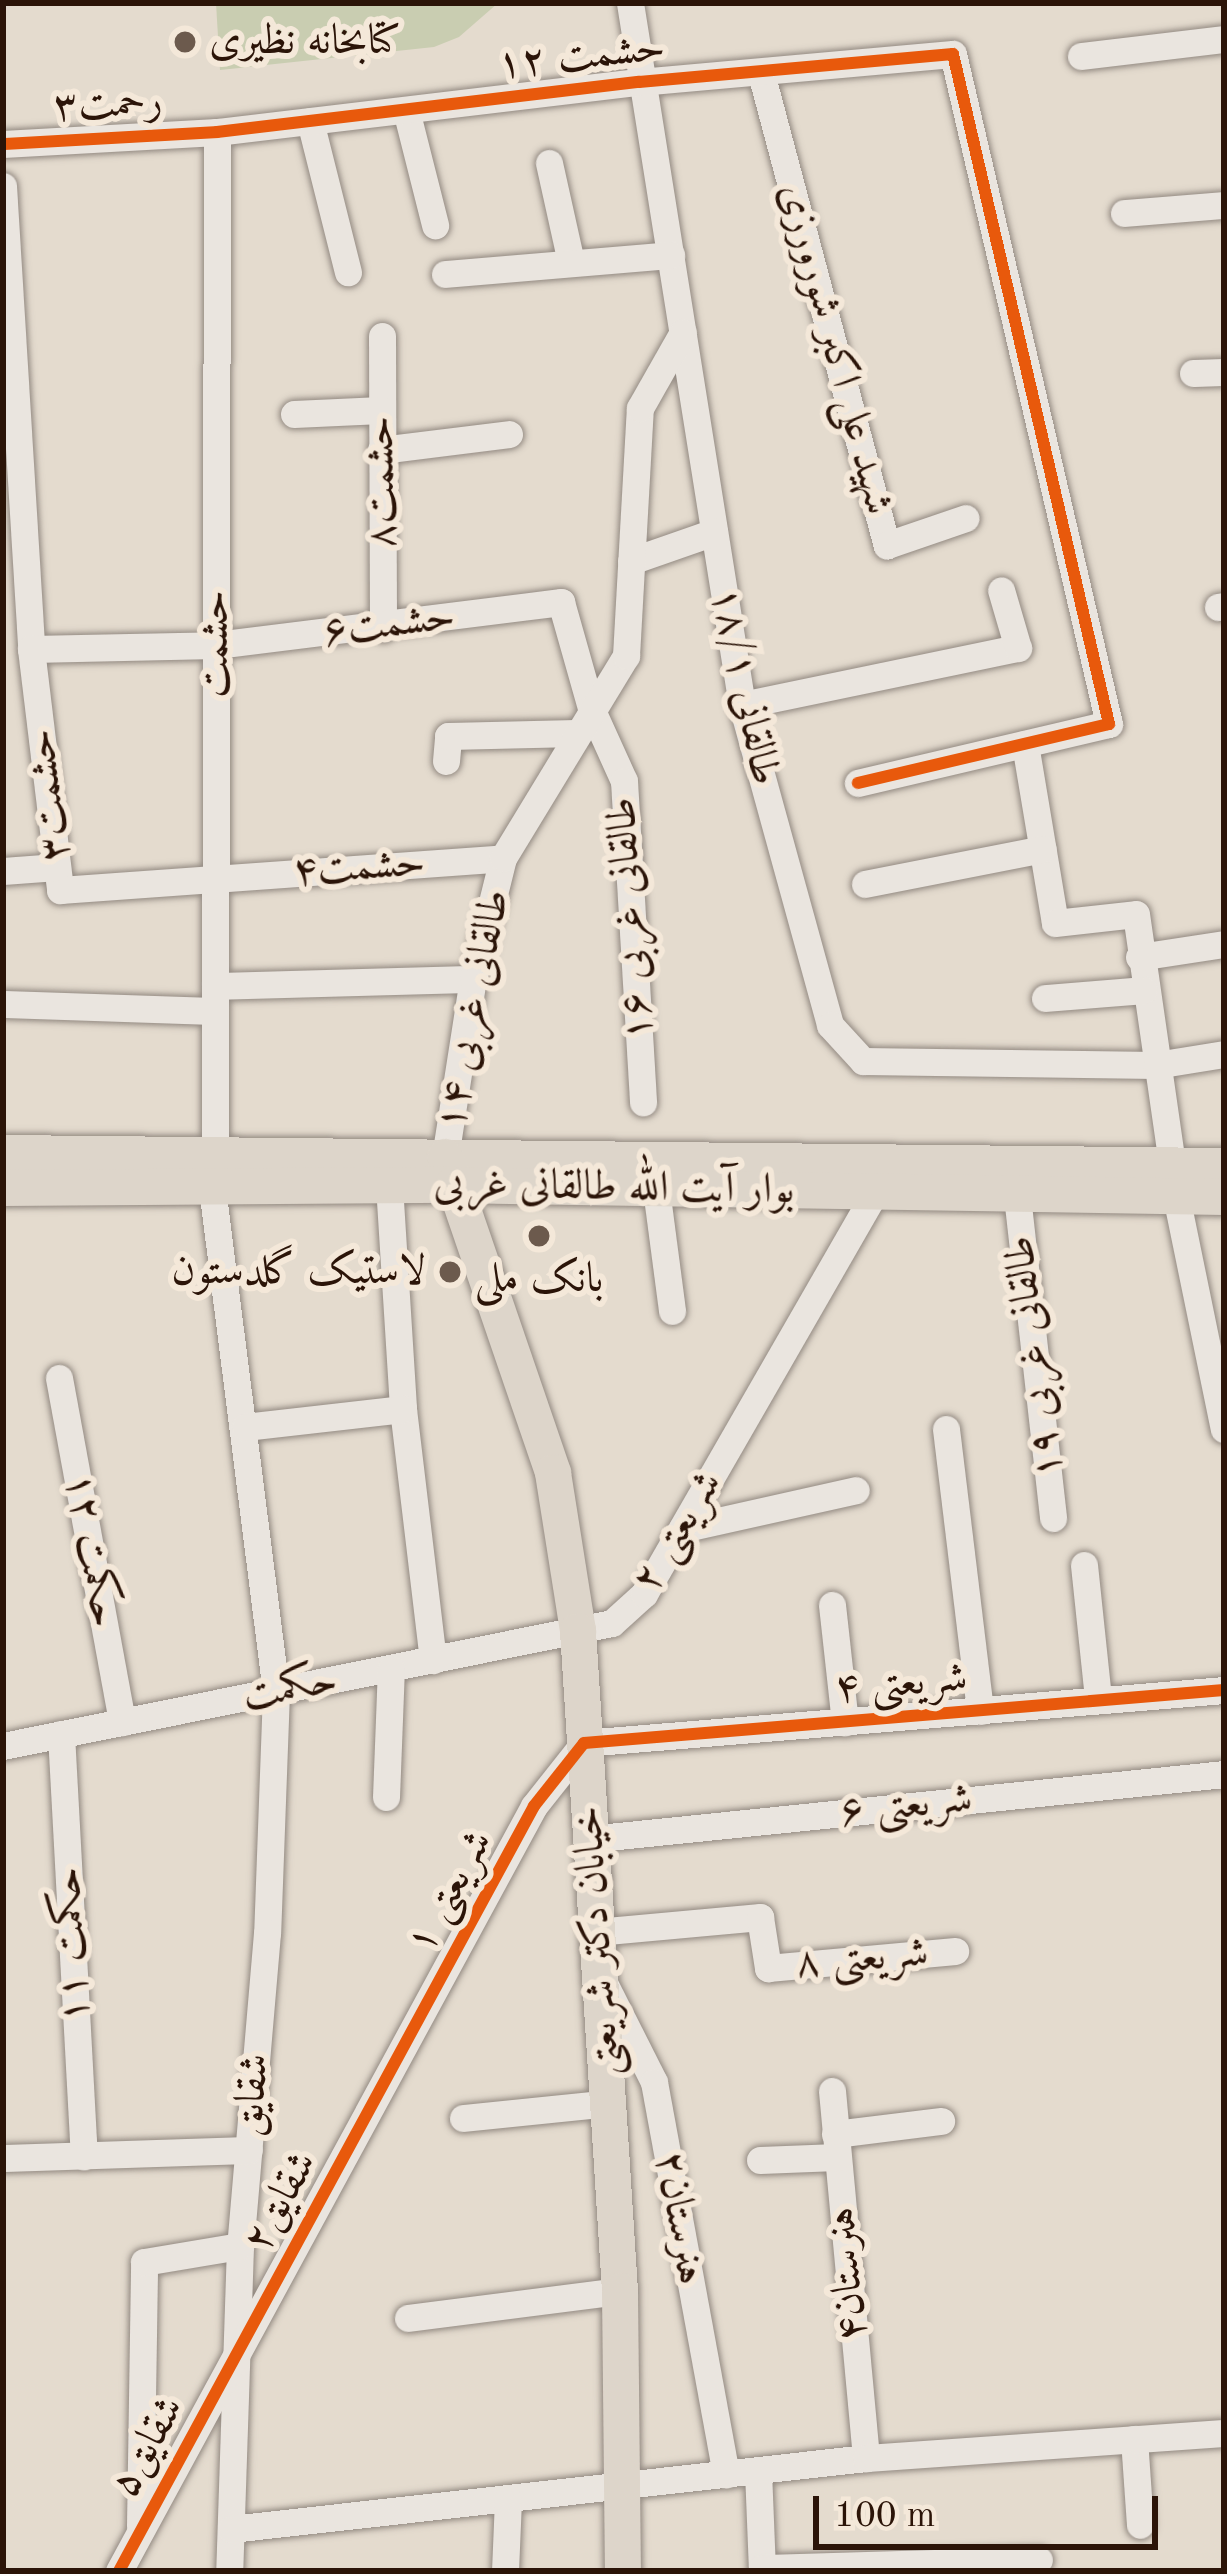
<!DOCTYPE html>
<meta charset="utf-8">
<style>
body{margin:0}
#map{position:relative;width:1227px;height:2574px;overflow:hidden;background:#e4dbce;font-family:"Old Standard TT",Amiri,serif}
div>[style]{position:absolute}
.green>*{inset:0;background:#c9cdb1}
.roads{filter:drop-shadow(0 0 3px #938a82) drop-shadow(0 0 3px #938a82)}
.minor>*{height:27px;margin:-13.5px;padding:0 13.5px;transform-origin:13.5px;border-radius:13.5px;background:#eae5df}
.major>*{height:36px;margin:-18px;padding:0 18px;transform-origin:18px;border-radius:18px;background:#ddd5ca}
.cycleway>*{height:12px;margin:-6px;padding:0 6px;transform-origin:6px;border-radius:6px;background:#e8590c}
.dots>*{width:33px;height:33px;translate:-50% -50%;box-sizing:border-box;border:6px solid #f4e8d9;border-radius:50%}
span{translate:-50% -50%;white-space:nowrap;text-align:center;line-height:1.15;-webkit-text-stroke:12px #f4e8d9;paint-order:stroke}
.poi-label{font-size:42px;color:#2b1408}
.left{translate:0 -50%;text-align:left}
.right{translate:-100% -50%;text-align:right}
.street-label{font-size:42px;color:#2b1408}
.frame{position:absolute;inset:0;border:6px solid #2b1408;pointer-events:none}
.scale{position:absolute;left:813px;top:2496px;width:345px;height:54px;box-sizing:border-box;border:6px solid #2b1408;border-top:0;padding-left:15px;font-size:36px;line-height:42px;white-space:nowrap;color:#2b1408;-webkit-text-stroke:9px #f4e8d9;paint-order:stroke}
</style>
<div id="map">
<div class="green">
<div style="clip-path:polygon(216px 3px,498px 3px,459px 37px,434px 47px,220px 70px)"></div>
</div>
<div class="roads">
<div class="minor">
<div style="left:630px;top:3px;width:711px;rotate:80.94deg"></div>
<div style="left:742px;top:705px;width:332px;rotate:74.6deg"></div>
<div style="left:830px;top:1025px;width:49px;rotate:47.5deg"></div>
<div style="left:863px;top:1061px;width:293px;rotate:0.8deg"></div>
<div style="left:1156px;top:1065px;width:69px;rotate:-9.2deg"></div>
<div style="left:1081px;top:56px;width:144px;rotate:-6.8deg"></div>
<div style="left:761px;top:73px;width:489px;rotate:75.1deg"></div>
<div style="left:887px;top:545px;width:83px;rotate:-18.9deg"></div>
<div style="left:406px;top:110px;width:119px;rotate:75.8deg"></div>
<div style="left:310px;top:121px;width:156px;rotate:75.9deg"></div>
<div style="left:3px;top:144px;width:214px;rotate:-3.2deg"></div>
<div style="left:217px;top:132px;width:425px;rotate:-6.8deg"></div>
<div style="left:639px;top:82px;width:315px;rotate:-5.1deg"></div>
<div style="left:953px;top:54px;width:688px;rotate:76.89deg"></div>
<div style="left:1109px;top:724px;width:258px;rotate:166.8deg"></div>
<div style="left:549px;top:163px;width:101px;rotate:77.5deg"></div>
<div style="left:3px;top:186px;width:464px;rotate:86.5deg"></div>
<div style="left:31px;top:649px;width:243px;rotate:83.1deg"></div>
<div style="left:60px;top:890px;width:444px;rotate:-4.1deg"></div>
<div style="left:1124px;top:213px;width:100px;rotate:-4.6deg"></div>
<div style="left:445px;top:274px;width:227px;rotate:-4.8deg"></div>
<div style="left:382px;top:336px;width:292px;rotate:89.8deg"></div>
<div style="left:1193px;top:373px;width:31px;rotate:-2deg"></div>
<div style="left:294px;top:414px;width:87px;rotate:-2.6deg"></div>
<div style="left:381px;top:450px;width:129px;rotate:-7.1deg"></div>
<div style="left:631px;top:561px;width:88px;rotate:-19.3deg"></div>
<div style="left:1218px;top:607px;width:6px;rotate:-9deg"></div>
<div style="left:31px;top:649px;width:185px;rotate:-1.2deg"></div>
<div style="left:216px;top:645px;width:348px;rotate:-7.1deg"></div>
<div style="left:561px;top:602px;width:110px;rotate:74.2deg"></div>
<div style="left:591px;top:708px;width:80px;rotate:65.7deg"></div>
<div style="left:624px;top:781px;width:322px;rotate:86.6deg"></div>
<div style="left:742px;top:705px;width:282px;rotate:-11.7deg"></div>
<div style="left:1018px;top:648px;width:60px;rotate:-106.3deg"></div>
<div style="left:1025px;top:744px;width:181px;rotate:80.5deg"></div>
<div style="left:1055px;top:923px;width:81px;rotate:-6.3deg"></div>
<div style="left:1136px;top:914px;width:254px;rotate:81.8deg"></div>
<div style="left:446px;top:761px;width:25px;rotate:-85deg"></div>
<div style="left:448px;top:736px;width:128px;rotate:-1.3deg"></div>
<div style="left:3px;top:871px;width:54px;rotate:-4.2deg"></div>
<div style="left:865px;top:884px;width:181px;rotate:-11.1deg"></div>
<div style="left:1139px;top:957px;width:86px;rotate:-8.7deg"></div>
<div style="left:215px;top:986px;width:258px;rotate:-1.6deg"></div>
<div style="left:1045px;top:998px;width:99px;rotate:-4.6deg"></div>
<div style="left:3px;top:1004px;width:212px;rotate:1.9deg"></div>
<div style="left:215px;top:1156px;width:1024px;rotate:-89.89deg"></div>
<div style="left:445px;top:1157px;width:180px;rotate:-81.1deg"></div>
<div style="left:473px;top:979px;width:125px;rotate:-76.1deg"></div>
<div style="left:503px;top:858px;width:237px;rotate:-58.7deg"></div>
<div style="left:626px;top:656px;width:248px;rotate:-86.8deg"></div>
<div style="left:640px;top:408px;width:87px;rotate:-60.5deg"></div>
<div style="left:389px;top:1185px;width:224px;rotate:86.4deg"></div>
<div style="left:403px;top:1409px;width:253px;rotate:83.2deg"></div>
<div style="left:212px;top:1188px;width:508px;rotate:82.76deg"></div>
<div style="left:276px;top:1692px;width:241px;rotate:92.1deg"></div>
<div style="left:267px;top:1933px;width:314px;rotate:94.9deg"></div>
<div style="left:240px;top:2246px;width:325px;rotate:91.9deg"></div>
<div style="left:656px;top:1189px;width:123px;rotate:82.5deg"></div>
<div style="left:1017px;top:1196px;width:324px;rotate:83.6deg"></div>
<div style="left:1176px;top:1196px;width:238px;rotate:78.4deg"></div>
<div style="left:59px;top:1378px;width:350px;rotate:79.6deg"></div>
<div style="left:245px;top:1427px;width:159px;rotate:-6.5deg"></div>
<div style="left:946px;top:1429px;width:284px;rotate:83.1deg"></div>
<div style="left:682px;top:1529px;width:178px;rotate:-12.6deg"></div>
<div style="left:1084px;top:1565px;width:134px;rotate:84deg"></div>
<div style="left:832px;top:1605px;width:118px;rotate:83.7deg"></div>
<div style="left:61px;top:1734px;width:423px;rotate:86.9deg"></div>
<div style="left:3px;top:1746px;width:621px;rotate:-11.42deg"></div>
<div style="left:612px;top:1623px;width:43px;rotate:-42.2deg"></div>
<div style="left:644px;top:1594px;width:463px;rotate:-60.1deg"></div>
<div style="left:386px;top:1797px;width:128px;rotate:-87.8deg"></div>
<div style="left:589px;top:1839px;width:638px;rotate:-5.84deg"></div>
<div style="left:596px;top:1932px;width:165px;rotate:-5.2deg"></div>
<div style="left:760px;top:1917px;width:52px;rotate:81.1deg"></div>
<div style="left:768px;top:1968px;width:188px;rotate:-5.2deg"></div>
<div style="left:603px;top:1981px;width:113px;rotate:63.2deg"></div>
<div style="left:654px;top:2082px;width:399px;rotate:79.6deg"></div>
<div style="left:832px;top:2091px;width:369px;rotate:84.7deg"></div>
<div style="left:463px;top:2118px;width:148px;rotate:-5.8deg"></div>
<div style="left:835px;top:2134px;width:107px;rotate:-7deg"></div>
<div style="left:3px;top:2158px;width:246px;rotate:-1.9deg"></div>
<div style="left:760px;top:2160px;width:77px;rotate:-2.2deg"></div>
<div style="left:408px;top:2318px;width:214px;rotate:-7.3deg"></div>
<div style="left:1134px;top:2439px;width:86px;rotate:86deg"></div>
<div style="left:758px;top:2471px;width:100px;rotate:87.7deg"></div>
<div style="left:140px;top:2526px;width:264px;rotate:-89.1deg"></div>
<div style="left:144px;top:2262px;width:97px;rotate:-9.5deg"></div>
<div style="left:231px;top:2529px;width:639px;rotate:-6.38deg"></div>
<div style="left:866px;top:2458px;width:359px;rotate:-4deg"></div>
<div style="left:762px;top:2568px;width:277px;rotate:-1.7deg"></div>
<div style="left:119px;top:2571px;width:870px;rotate:-61.52deg"></div>
<div style="left:534px;top:1806px;width:80px;rotate:-51.6deg"></div>
<div style="left:584px;top:1743px;width:642px;rotate:-4.73deg"></div>
<div style="left:505px;top:2571px;width:72px;rotate:-87.6deg"></div>
</div>
<div class="major">
<div style="left:3px;top:1153px;width:1221px;rotate:0.61deg"></div>
<div style="left:445px;top:1157px;width:334px;rotate:71.1deg"></div>
<div style="left:553px;top:1473px;width:160px;rotate:81deg"></div>
<div style="left:578px;top:1631px;width:661px;rotate:86.36deg"></div>
<div style="left:620px;top:2291px;width:280px;rotate:89.4deg"></div>
<div style="left:3px;top:1188px;width:450px;rotate:-0.4deg"></div>
<div style="left:453px;top:1185px;width:771px;rotate:0.89deg"></div>
</div>
</div>
<div class="cycleway">
<div style="left:3px;top:144px;width:214px;rotate:-3.2deg"></div>
<div style="left:217px;top:132px;width:425px;rotate:-6.8deg"></div>
<div style="left:639px;top:82px;width:315px;rotate:-5.1deg"></div>
<div style="left:953px;top:54px;width:688px;rotate:76.89deg"></div>
<div style="left:1109px;top:724px;width:258px;rotate:166.8deg"></div>
<div style="left:119px;top:2571px;width:870px;rotate:-61.52deg"></div>
<div style="left:534px;top:1806px;width:80px;rotate:-51.6deg"></div>
<div style="left:584px;top:1743px;width:642px;rotate:-4.73deg"></div>
</div>
<div class="dots">
<div style="left:185px;top:42px;background:#6c5a4d"></div>
<div style="left:539px;top:1236px;background:#6c5a4d"></div>
<div style="left:450px;top:1272px;background:#6c5a4d"></div>
</div>
<div class="poi-label">
<span class="left" style="left:209px;top:42px">کتابخانه نظیری</span>
<span class="right" style="left:426px;top:1272px">لاستیک گلدستون</span>
<span style="left:539px;top:1280px">بانک ملی</span>
</div>
<div class="street-label">
<span style="left:581px;top:57px;rotate:-6deg">حشمت ۱۲</span>
<span style="left:108px;top:105px;rotate:-3deg">رحمت۳</span>
<span style="left:835px;top:349px;rotate:75deg">شهید علی اکبر شورورزی</span>
<span style="left:382px;top:482px;rotate:-91deg">حشمت۸</span>
<span style="left:389px;top:625px;rotate:-7deg">حشمت۶</span>
<span style="left:216px;top:644px;rotate:-90deg">حشمت</span>
<span style="left:744px;top:686px;rotate:78deg">طالقانی ۱۸/۱</span>
<span style="left:49px;top:795px;rotate:-97deg">حشمت۳</span>
<span style="left:359px;top:868px;rotate:-4deg">حشمت۴</span>
<span style="left:631px;top:919px;rotate:-94deg">طالقانی غربی ۱۶</span>
<span style="left:474px;top:1010px;rotate:-79deg">طالقانی غربی ۱۴</span>
<span style="left:614px;top:1188px;rotate:1deg">بوار آیت الله طالقانی غربی</span>
<span style="left:1035px;top:1357px;rotate:-97deg">طالقانی غربی ۱۹</span>
<span style="left:678px;top:1532px;rotate:-59deg">شریعتی ۲</span>
<span style="left:91px;top:1550px;rotate:80deg">حکمت ۱۲</span>
<span style="left:901px;top:1684px;rotate:-5deg">شریعتی ۴</span>
<span style="left:290px;top:1689px;rotate:-11deg">حکمت</span>
<span style="left:906px;top:1806px;rotate:-6deg">شریعتی ۶</span>
<span style="left:450px;top:1892px;rotate:-61deg">شریعتی ۱</span>
<span style="left:598px;top:1941px;rotate:-94deg">خیابان دکتر شریعتی</span>
<span style="left:72px;top:1945px;rotate:-93deg">حکمت ۱۱</span>
<span style="left:862px;top:1959px;rotate:-5deg">شریعتی ۸</span>
<span style="left:253px;top:2095px;rotate:-85deg">شقایق</span>
<span style="left:281px;top:2202px;rotate:-61deg">شقایق۲</span>
<span style="left:679px;top:2218px;rotate:80deg">هنرستان۲</span>
<span style="left:848px;top:2274px;rotate:-95deg">هنرستان۴</span>
<span style="left:148px;top:2447px;rotate:-61deg">شقایق۵</span>
</div>
<div class="frame"></div>
<div class="scale">100 m</div>
</div>
